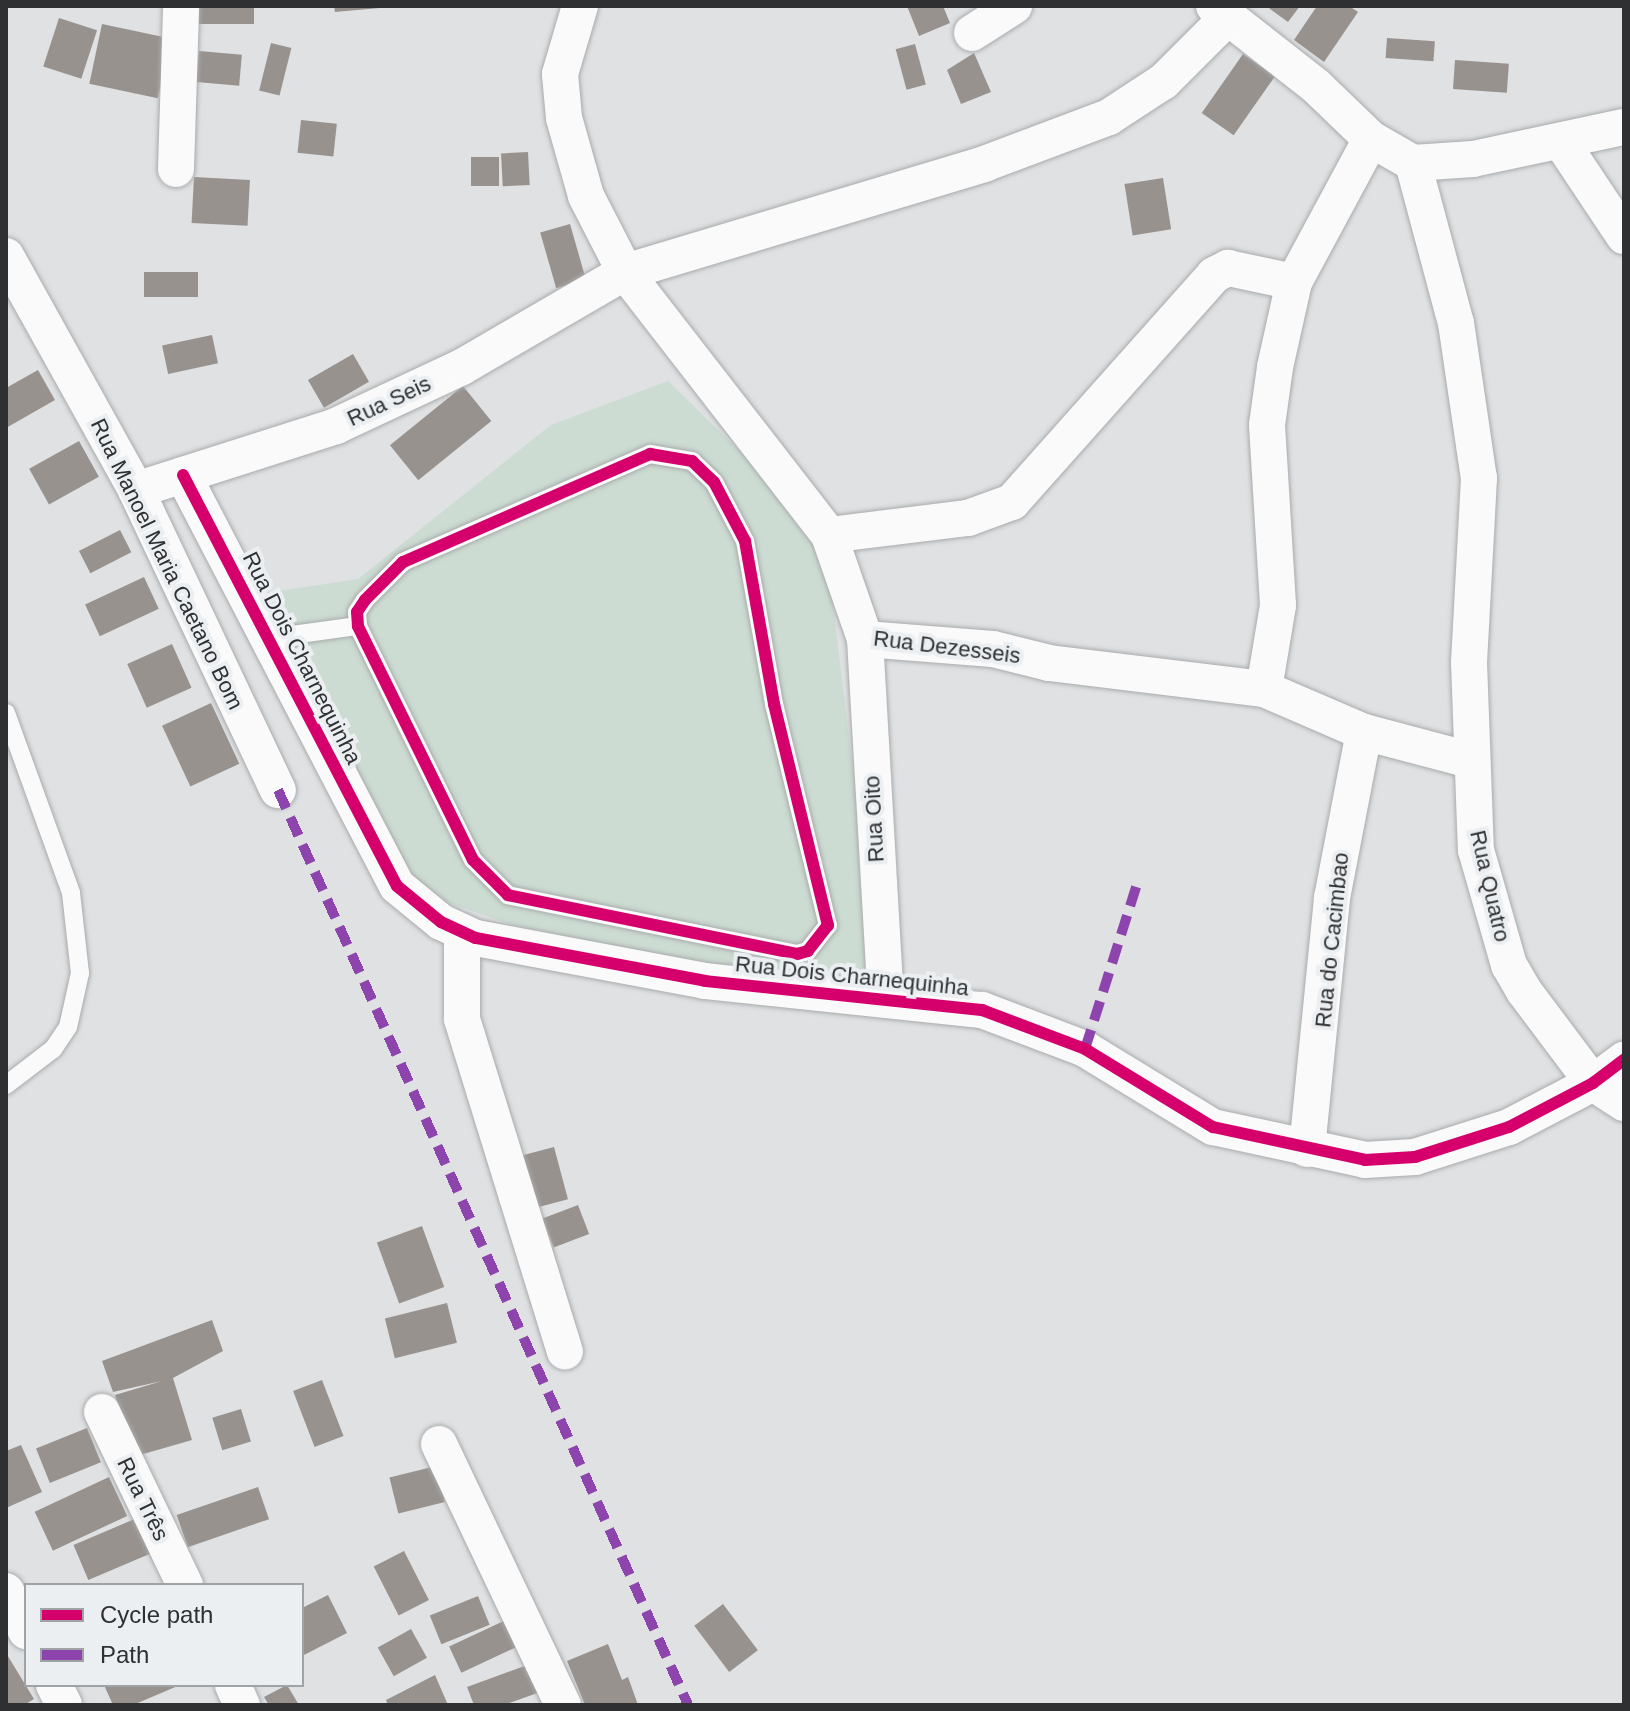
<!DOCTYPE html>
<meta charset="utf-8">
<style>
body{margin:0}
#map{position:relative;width:1630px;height:1711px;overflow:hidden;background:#dfe1e3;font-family:Arial,sans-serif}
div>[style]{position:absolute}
.green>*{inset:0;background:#ccdcd2}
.building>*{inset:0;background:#98928f;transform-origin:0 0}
.roads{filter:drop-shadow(0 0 2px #a9abac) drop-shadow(0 0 2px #a9abac)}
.service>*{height:18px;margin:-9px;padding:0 9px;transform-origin:9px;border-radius:9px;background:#fafafb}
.minor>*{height:36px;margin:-18px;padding:0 18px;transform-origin:18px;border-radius:18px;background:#fafafb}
.quiet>*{height:10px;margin-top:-5px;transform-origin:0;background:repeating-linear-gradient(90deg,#8e44ad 0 20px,transparent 0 30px)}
.cycleway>*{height:12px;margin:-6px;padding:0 6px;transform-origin:6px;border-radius:6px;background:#d6006c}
span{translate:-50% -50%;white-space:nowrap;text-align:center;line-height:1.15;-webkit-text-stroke:8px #ebeff2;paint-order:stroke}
.street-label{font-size:22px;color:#2f3032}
.frame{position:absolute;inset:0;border:8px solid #2f3032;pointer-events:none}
.legend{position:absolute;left:24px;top:1583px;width:280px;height:104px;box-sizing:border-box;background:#ebeff2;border:2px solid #a0a3a5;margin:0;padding:10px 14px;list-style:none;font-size:24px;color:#2f3032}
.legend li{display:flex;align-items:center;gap:16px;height:40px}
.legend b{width:40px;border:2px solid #a0a3a5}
</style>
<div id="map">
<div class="green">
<div style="clip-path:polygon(668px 381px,817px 526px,830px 579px,879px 988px,732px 974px,513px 925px,400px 886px,252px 595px,358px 579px,551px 425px)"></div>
</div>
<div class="building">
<div style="left:190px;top:6px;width:64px;height:18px"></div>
<div style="clip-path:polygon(334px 6px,380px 6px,380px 8px,335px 12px)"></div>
<div style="clip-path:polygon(907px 6px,943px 6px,950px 23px,919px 36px)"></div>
<div style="clip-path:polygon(1266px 6px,1300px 6px,1288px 22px)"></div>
<div style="clip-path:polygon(1317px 6px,1349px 6px,1358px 12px,1324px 62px,1294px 40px)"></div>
<div style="left:59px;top:18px;width:40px;height:51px;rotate:18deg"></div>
<div style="left:102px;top:24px;width:70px;height:61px;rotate:12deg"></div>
<div style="left:1387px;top:38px;width:48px;height:20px;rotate:4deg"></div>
<div style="left:271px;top:43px;width:21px;height:49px;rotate:14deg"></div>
<div style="left:915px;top:44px;width:42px;height:20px;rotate:75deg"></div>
<div style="left:199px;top:51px;width:43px;height:31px;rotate:5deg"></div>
<div style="clip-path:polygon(974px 53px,991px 92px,961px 104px,947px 70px)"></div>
<div style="left:1243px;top:54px;width:39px;height:72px;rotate:35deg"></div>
<div style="left:1455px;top:60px;width:54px;height:29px;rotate:4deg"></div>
<div style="left:301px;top:120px;width:36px;height:33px;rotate:6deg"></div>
<div style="left:528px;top:152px;width:33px;height:27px;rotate:87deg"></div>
<div style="left:471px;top:157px;width:28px;height:29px"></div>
<div style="left:194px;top:177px;width:56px;height:46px;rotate:3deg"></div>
<div style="left:1163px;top:178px;width:52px;height:39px;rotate:81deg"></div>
<div style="left:570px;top:224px;width:58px;height:31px;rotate:74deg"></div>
<div style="left:144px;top:272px;width:54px;height:25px"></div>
<div style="left:212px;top:335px;width:29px;height:51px;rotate:78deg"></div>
<div style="left:353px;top:354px;width:32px;height:52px;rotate:60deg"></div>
<div style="clip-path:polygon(38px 370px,55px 400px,6px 428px,6px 388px)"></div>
<div style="left:463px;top:386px;width:45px;height:94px;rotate:51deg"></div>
<div style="left:79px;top:441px;width:41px;height:57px;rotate:61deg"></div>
<div style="left:120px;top:530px;width:25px;height:46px;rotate:63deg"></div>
<div style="left:144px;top:577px;width:35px;height:65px;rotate:65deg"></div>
<div style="left:172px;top:644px;width:48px;height:49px;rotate:66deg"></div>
<div style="left:211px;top:703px;width:67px;height:54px;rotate:65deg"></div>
<div style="left:554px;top:1147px;width:54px;height:41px;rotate:75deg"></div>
<div style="left:578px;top:1205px;width:31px;height:38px;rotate:69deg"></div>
<div style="left:422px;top:1226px;width:65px;height:48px;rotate:70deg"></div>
<div style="left:447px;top:1303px;width:41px;height:64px;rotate:76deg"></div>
<div style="clip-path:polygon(212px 1320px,223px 1351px,173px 1378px,192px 1440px,133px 1457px,115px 1395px,162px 1381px,113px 1392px,102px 1361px)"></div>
<div style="left:322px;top:1380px;width:60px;height:31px;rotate:69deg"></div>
<div style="left:241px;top:1409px;width:34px;height:30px;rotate:73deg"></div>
<div style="left:87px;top:1428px;width:37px;height:55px;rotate:68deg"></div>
<div style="clip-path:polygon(21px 1445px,42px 1492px,6px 1508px,6px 1451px)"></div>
<div style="left:436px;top:1466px;width:37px;height:48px;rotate:76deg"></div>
<div style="left:109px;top:1477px;width:43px;height:82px;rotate:65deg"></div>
<div style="left:258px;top:1487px;width:34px;height:86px;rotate:71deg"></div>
<div style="left:137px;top:1518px;width:38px;height:69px;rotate:67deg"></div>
<div style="left:404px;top:1551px;width:55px;height:34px;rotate:63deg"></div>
<div style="clip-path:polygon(328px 1595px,347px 1633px,302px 1656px,302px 1608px)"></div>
<div style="left:478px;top:1596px;width:31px;height:52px;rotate:68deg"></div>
<div style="left:723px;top:1604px;width:58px;height:36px;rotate:53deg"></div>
<div style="left:508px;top:1619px;width:29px;height:65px;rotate:65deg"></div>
<div style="left:411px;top:1629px;width:33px;height:38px;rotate:61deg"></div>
<div style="clip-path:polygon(608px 1644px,622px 1680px,628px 1677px,638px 1705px,585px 1705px,567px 1661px)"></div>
<div style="clip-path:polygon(6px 1653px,34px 1699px,24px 1705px,6px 1705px)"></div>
<div style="clip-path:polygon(533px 1663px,543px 1691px,504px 1705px,474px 1705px,467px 1687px)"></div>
<div style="clip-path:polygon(435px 1675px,448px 1705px,388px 1705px,386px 1700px)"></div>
<div style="clip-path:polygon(104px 1685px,180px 1685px,133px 1705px,113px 1705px)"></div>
<div style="clip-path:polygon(287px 1685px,299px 1705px,269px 1705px,264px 1697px)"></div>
</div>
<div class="roads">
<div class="service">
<div style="left:650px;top:454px;width:43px;rotate:9.5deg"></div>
<div style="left:692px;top:461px;width:30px;rotate:44deg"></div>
<div style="left:714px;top:482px;width:67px;rotate:62.3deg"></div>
<div style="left:745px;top:541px;width:166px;rotate:79.9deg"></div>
<div style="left:774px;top:704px;width:228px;rotate:76.3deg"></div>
<div style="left:828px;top:925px;width:33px;rotate:128deg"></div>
<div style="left:808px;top:951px;width:11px;rotate:165deg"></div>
<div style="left:797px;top:954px;width:295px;rotate:-168.5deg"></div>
<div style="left:508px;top:895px;width:49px;rotate:-135deg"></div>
<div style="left:473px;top:860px;width:261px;rotate:-116.2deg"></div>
<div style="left:358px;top:626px;width:14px;rotate:-94deg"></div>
<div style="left:357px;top:612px;width:14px;rotate:-56deg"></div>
<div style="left:365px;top:600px;width:54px;rotate:-45deg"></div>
<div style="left:403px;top:562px;width:270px;rotate:-23.6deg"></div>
<div style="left:270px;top:638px;width:89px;rotate:-7.8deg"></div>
<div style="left:6px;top:713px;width:191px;rotate:70.1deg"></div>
<div style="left:71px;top:893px;width:81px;rotate:83.6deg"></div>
<div style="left:80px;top:973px;width:55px;rotate:102.5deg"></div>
<div style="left:68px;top:1027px;width:27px;rotate:124deg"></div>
<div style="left:53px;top:1049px;width:59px;rotate:142.5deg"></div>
</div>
<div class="minor">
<div style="left:580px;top:6px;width:71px;rotate:106.4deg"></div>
<div style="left:560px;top:74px;width:44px;rotate:84.8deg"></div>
<div style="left:564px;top:118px;width:81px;rotate:74.2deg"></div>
<div style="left:586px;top:196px;width:85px;rotate:62.8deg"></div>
<div style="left:625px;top:272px;width:333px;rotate:52.2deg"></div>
<div style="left:829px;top:535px;width:110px;rotate:70.9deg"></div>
<div style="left:865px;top:639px;width:361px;rotate:86.7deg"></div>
<div style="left:1214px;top:6px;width:130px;rotate:38.1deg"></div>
<div style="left:1316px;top:86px;width:76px;rotate:43.9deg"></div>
<div style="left:1371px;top:139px;width:48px;rotate:29.7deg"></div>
<div style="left:1413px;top:163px;width:60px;rotate:-3.8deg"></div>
<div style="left:1473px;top:159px;width:154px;rotate:-12deg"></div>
<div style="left:972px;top:33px;width:50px;rotate:-32.7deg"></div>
<div style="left:1562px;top:143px;width:112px;rotate:56.3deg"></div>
<div style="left:1413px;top:163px;width:166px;rotate:75deg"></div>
<div style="left:1456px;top:323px;width:157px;rotate:81.6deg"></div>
<div style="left:1479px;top:478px;width:184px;rotate:93.1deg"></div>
<div style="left:1469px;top:662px;width:188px;rotate:87.9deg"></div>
<div style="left:1476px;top:850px;width:120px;rotate:74deg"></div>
<div style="left:1509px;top:965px;width:30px;rotate:60deg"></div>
<div style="left:1524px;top:991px;width:115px;rotate:53.1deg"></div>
<div style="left:1593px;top:1083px;width:37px;rotate:33deg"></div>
<div style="left:176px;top:169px;width:163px;rotate:-88.2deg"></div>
<div style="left:6px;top:256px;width:268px;rotate:60.9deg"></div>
<div style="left:136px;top:490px;width:332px;rotate:64.7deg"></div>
<div style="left:183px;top:475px;width:463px;rotate:62.5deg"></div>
<div style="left:397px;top:886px;width:57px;rotate:39.3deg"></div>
<div style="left:441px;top:922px;width:38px;rotate:25deg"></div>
<div style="left:476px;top:938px;width:233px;rotate:10.6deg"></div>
<div style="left:705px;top:981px;width:279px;rotate:6deg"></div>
<div style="left:982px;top:1010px;width:110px;rotate:20.7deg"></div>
<div style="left:1085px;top:1049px;width:150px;rotate:31.4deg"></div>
<div style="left:1213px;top:1127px;width:156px;rotate:12.2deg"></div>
<div style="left:1365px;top:1160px;width:50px;rotate:-3.4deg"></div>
<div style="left:1415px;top:1157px;width:99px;rotate:-17.7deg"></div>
<div style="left:1509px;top:1127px;width:95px;rotate:-27.6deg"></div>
<div style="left:1593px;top:1083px;width:39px;rotate:-37deg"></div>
<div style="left:136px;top:490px;width:210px;rotate:-17.7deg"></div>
<div style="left:336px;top:426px;width:139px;rotate:-25.1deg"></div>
<div style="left:462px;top:367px;width:189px;rotate:-30.2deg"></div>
<div style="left:625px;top:272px;width:375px;rotate:-16.7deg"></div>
<div style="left:984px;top:164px;width:134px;rotate:-20.6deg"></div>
<div style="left:1109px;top:117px;width:66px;rotate:-33.2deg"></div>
<div style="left:1164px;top:81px;width:91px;rotate:-45deg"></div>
<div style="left:829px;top:535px;width:140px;rotate:-7deg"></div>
<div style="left:968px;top:518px;width:47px;rotate:-20deg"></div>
<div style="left:1012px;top:502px;width:304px;rotate:-48.3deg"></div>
<div style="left:1214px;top:275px;width:16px;rotate:-27deg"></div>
<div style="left:1228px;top:268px;width:67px;rotate:12deg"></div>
<div style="left:865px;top:639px;width:128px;rotate:4.5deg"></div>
<div style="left:993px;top:649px;width:58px;rotate:14deg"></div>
<div style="left:1049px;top:663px;width:217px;rotate:6.9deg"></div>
<div style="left:1264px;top:689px;width:109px;rotate:23.3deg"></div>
<div style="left:1364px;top:732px;width:110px;rotate:14.8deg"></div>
<div style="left:1264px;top:689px;width:85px;rotate:-80.5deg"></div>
<div style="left:1278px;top:605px;width:180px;rotate:-93.5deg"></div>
<div style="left:1267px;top:425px;width:59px;rotate:-82.1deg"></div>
<div style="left:1275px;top:367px;width:87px;rotate:-77.4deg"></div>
<div style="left:1294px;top:282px;width:162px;rotate:-61.7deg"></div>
<div style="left:462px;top:932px;width:87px;rotate:90deg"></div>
<div style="left:462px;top:1019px;width:348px;rotate:72.8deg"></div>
<div style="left:1307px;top:1149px;width:252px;rotate:-84.3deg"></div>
<div style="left:1332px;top:898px;width:169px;rotate:-79.1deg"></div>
<div style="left:102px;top:1412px;width:192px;rotate:64.4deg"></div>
<div style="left:439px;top:1444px;width:289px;rotate:64.6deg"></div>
<div style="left:6px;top:1591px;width:45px;rotate:63.4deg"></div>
<div style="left:54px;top:1685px;width:22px;rotate:63deg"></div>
<div style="left:233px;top:1685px;width:22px;rotate:66deg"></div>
</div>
</div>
<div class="quiet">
<div style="left:278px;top:790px;width:1003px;rotate:65.86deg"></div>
<div style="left:1085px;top:1049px;width:173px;rotate:-72.5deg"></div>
</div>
<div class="cycleway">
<div style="left:650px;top:454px;width:43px;rotate:9.5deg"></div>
<div style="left:692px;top:461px;width:30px;rotate:44deg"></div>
<div style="left:714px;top:482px;width:67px;rotate:62.3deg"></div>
<div style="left:745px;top:541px;width:166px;rotate:79.9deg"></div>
<div style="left:774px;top:704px;width:228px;rotate:76.3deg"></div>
<div style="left:828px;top:925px;width:33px;rotate:128deg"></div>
<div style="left:808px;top:951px;width:11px;rotate:165deg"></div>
<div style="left:797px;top:954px;width:295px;rotate:-168.5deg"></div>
<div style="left:508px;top:895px;width:49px;rotate:-135deg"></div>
<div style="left:473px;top:860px;width:261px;rotate:-116.2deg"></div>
<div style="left:358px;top:626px;width:14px;rotate:-94deg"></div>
<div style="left:357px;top:612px;width:14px;rotate:-56deg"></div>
<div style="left:365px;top:600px;width:54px;rotate:-45deg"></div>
<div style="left:403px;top:562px;width:270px;rotate:-23.6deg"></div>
<div style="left:183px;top:475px;width:463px;rotate:62.5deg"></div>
<div style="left:397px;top:886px;width:57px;rotate:39.3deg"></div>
<div style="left:441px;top:922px;width:38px;rotate:25deg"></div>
<div style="left:476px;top:938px;width:233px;rotate:10.6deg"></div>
<div style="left:705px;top:981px;width:279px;rotate:6deg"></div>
<div style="left:982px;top:1010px;width:110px;rotate:20.7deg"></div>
<div style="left:1085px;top:1049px;width:150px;rotate:31.4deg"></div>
<div style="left:1213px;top:1127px;width:156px;rotate:12.2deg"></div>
<div style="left:1365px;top:1160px;width:50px;rotate:-3.4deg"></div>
<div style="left:1415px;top:1157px;width:99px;rotate:-17.7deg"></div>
<div style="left:1509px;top:1127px;width:95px;rotate:-27.6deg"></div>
<div style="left:1593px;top:1083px;width:39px;rotate:-37deg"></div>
</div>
<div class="street-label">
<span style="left:389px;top:401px;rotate:-25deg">Rua Seis</span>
<span style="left:167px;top:564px;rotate:64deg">Rua Manoel Maria Caetano Bom</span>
<span style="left:947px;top:647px;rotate:7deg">Rua Dezesseis</span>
<span style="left:302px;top:658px;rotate:63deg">Rua Dois Charnequinha</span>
<span style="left:874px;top:819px;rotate:-93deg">Rua Oito</span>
<span style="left:1490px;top:886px;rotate:77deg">Rua Quatro</span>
<span style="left:1332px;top:940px;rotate:-84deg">Rua do Cacimbao</span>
<span style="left:852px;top:976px;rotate:6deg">Rua Dois Charnequinha</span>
<span style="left:143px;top:1499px;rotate:64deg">Rua Três</span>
</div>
<div class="frame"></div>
<ul class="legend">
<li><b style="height:10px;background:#d6006c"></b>Cycle path</li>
<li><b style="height:10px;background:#8e44ad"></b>Path</li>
</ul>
</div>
